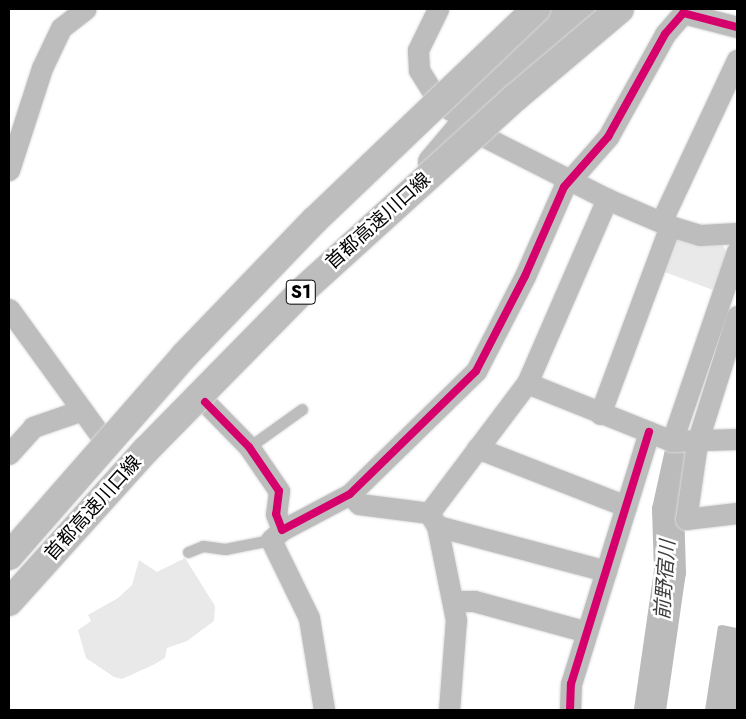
<!DOCTYPE html>
<meta charset="utf-8">
<style>
body{margin:0}
#map{position:relative;width:746px;height:719px;overflow:hidden;background:#fff;font-family:Jost,"Noto Sans JP",sans-serif}
div>[style]{position:absolute}
.green>*{inset:0;background:#e9e9e9}
.water>*{inset:0;background:#bbb}
.river>*{height:32px;margin:-16px;padding:0 16px;transform-origin:16px;border-radius:16px;background:#bbb}
.roads{filter:drop-shadow(0 0 1px #dbdbdb) drop-shadow(0 0 1px #dbdbdb)}
.lane>*{height:11px;margin:-5.5px;padding:0 5.5px;transform-origin:5.5px;border-radius:5.5px;background:#bdbdbd}
.street>*{height:21px;margin:-10.5px;padding:0 10.5px;transform-origin:10.5px;border-radius:10.5px;background:#bdbdbd}
.highway>*{height:28px;margin:-14px;padding:0 14px;transform-origin:14px;border-radius:14px;background:#bdbdbd}
.bridges{filter:drop-shadow(0 0 1px #dbdbdb) drop-shadow(0 0 1px #dbdbdb)}
.highway-bridge>*{height:28px;margin:-14px;padding:0 14px;transform-origin:14px;border-radius:14px;background:#bdbdbd}
.cycleway>*{height:8px;margin:-4px;padding:0 4px;transform-origin:4px;border-radius:4px;background:#d6006c}
span{translate:-50% -50%;white-space:nowrap;text-align:center;line-height:1.15;-webkit-text-stroke:5px #fff;paint-order:stroke}
.shield-label span{padding:1px 4px;background:#fff;border:1px solid;border-radius:4px;-webkit-text-stroke-width:0}
.shield-label{font-size:18px;color:#000;font-weight:700}
.street-label{font-size:19px;color:#000}
.water-label{font-size:20px;color:#3f3f3f;font-style:italic}
.frame{position:absolute;inset:0;border:10px solid #000;pointer-events:none}
</style>
<div id="map">
<div class="green">
<div style="clip-path:polygon(678px 238px,721px 243px,728px 253px,713px 290px,659px 270px,670px 242px)"></div>
<div style="clip-path:polygon(185px 558px,215px 606px,214px 621px,187px 641px,167px 648px,165px 658px,153px 665px,122px 679px,114px 677px,86px 658px,78px 630px,91px 621px,88px 615px,118px 598px,132px 585px,139px 560px,157px 572px)"></div>
</div>
<div class="water">
<div style="clip-path:polygon(722px 625px,737px 628px,737px 710px,705px 710px,718px 626px)"></div>
</div>
<div class="river">
<div style="left:650px;top:710px;width:139px;rotate:-81.8deg"></div>
<div style="left:670px;top:572px;width:62px;rotate:-91.8deg"></div>
<div style="left:668px;top:510px;width:60px;rotate:-77.6deg"></div>
</div>
<div class="roads">
<div class="lane">
<div style="left:249px;top:447px;width:65px;rotate:-35.6deg"></div>
<div style="left:188px;top:552px;width:16px;rotate:-22deg"></div>
<div style="left:203px;top:546px;width:22px;rotate:8deg"></div>
<div style="left:225px;top:549px;width:47px;rotate:-11.1deg"></div>
</div>
<div class="street">
<div style="left:432px;top:91px;width:25px;rotate:-122deg"></div>
<div style="left:419px;top:70px;width:20px;rotate:-93deg"></div>
<div style="left:418px;top:50px;width:46px;rotate:-64deg"></div>
<div style="left:483px;top:136px;width:139px;rotate:26.9deg"></div>
<div style="left:607px;top:199px;width:69px;rotate:23.2deg"></div>
<div style="left:670px;top:226px;width:31px;rotate:17deg"></div>
<div style="left:700px;top:235px;width:37px;rotate:-3deg"></div>
<div style="left:9px;top:170px;width:107px;rotate:-72.1deg"></div>
<div style="left:42px;top:68px;width:44px;rotate:-64.6deg"></div>
<div style="left:61px;top:28px;width:31px;rotate:-38deg"></div>
<div style="left:661px;top:222px;width:179px;rotate:-64.9deg"></div>
<div style="left:9px;top:309px;width:160px;rotate:54.1deg"></div>
<div style="left:737px;top:316px;width:133px;rotate:107.5deg"></div>
<div style="left:697px;top:443px;width:77px;rotate:98.2deg"></div>
<div style="left:686px;top:519px;width:51px;rotate:-6.7deg"></div>
<div style="left:527px;top:383px;width:156px;rotate:21.8deg"></div>
<div style="left:672px;top:441px;width:65px;rotate:-1.8deg"></div>
<div style="left:205px;top:402px;width:63px;rotate:45.6deg"></div>
<div style="left:249px;top:447px;width:53px;rotate:55.7deg"></div>
<div style="left:279px;top:491px;width:23px;rotate:97deg"></div>
<div style="left:276px;top:514px;width:17px;rotate:69deg"></div>
<div style="left:282px;top:530px;width:77px;rotate:-27.9deg"></div>
<div style="left:350px;top:494px;width:176px;rotate:-44.3deg"></div>
<div style="left:476px;top:371px;width:107px;rotate:-62.7deg"></div>
<div style="left:525px;top:276px;width:97px;rotate:-66.3deg"></div>
<div style="left:564px;top:187px;width:67px;rotate:-48.7deg"></div>
<div style="left:608px;top:137px;width:118px;rotate:-61deg"></div>
<div style="left:665px;top:34px;width:28px;rotate:-49deg"></div>
<div style="left:683px;top:13px;width:56px;rotate:14.5deg"></div>
<div style="left:600px;top:414px;width:201px;rotate:-69.6deg"></div>
<div style="left:672px;top:441px;width:201px;rotate:-71.1deg"></div>
<div style="left:477px;top:448px;width:160px;rotate:21.3deg"></div>
<div style="left:9px;top:454px;width:36px;rotate:-48deg"></div>
<div style="left:33px;top:427px;width:52px;rotate:-19.1deg"></div>
<div style="left:350px;top:494px;width:13px;rotate:48deg"></div>
<div style="left:359px;top:504px;width:71px;rotate:7.3deg"></div>
<div style="left:437px;top:526px;width:175px;rotate:14.9deg"></div>
<div style="left:282px;top:530px;width:15px;rotate:138deg"></div>
<div style="left:271px;top:540px;width:87px;rotate:64deg"></div>
<div style="left:309px;top:618px;width:93px;rotate:80.7deg"></div>
<div style="left:453px;top:601px;width:21px"></div>
<div style="left:474px;top:601px;width:117px;rotate:15.3deg"></div>
<div style="left:449px;top:710px;width:90px;rotate:-85.6deg"></div>
<div style="left:456px;top:620px;width:96px;rotate:-101.4deg"></div>
<div style="left:437px;top:526px;width:15px;rotate:-122deg"></div>
<div style="left:429px;top:513px;width:163px;rotate:-53deg"></div>
<div style="left:527px;top:383px;width:201px;rotate:-66.5deg"></div>
<div style="left:570px;top:710px;width:26px;rotate:-88deg"></div>
<div style="left:571px;top:684px;width:264px;rotate:-72.8deg"></div>
</div>
<div class="highway">
<div style="left:452px;top:107px;width:147px;rotate:-41.7deg"></div>
<div style="left:432px;top:162px;width:42px;rotate:-49.8deg"></div>
<div style="left:459px;top:130px;width:181px;rotate:-41.9deg"></div>
</div>
</div>
<div class="bridges">
<div class="highway-bridge">
<div style="left:9px;top:556px;width:266px;rotate:-48.8deg"></div>
<div style="left:184px;top:356px;width:189px;rotate:-46.1deg"></div>
<div style="left:315px;top:220px;width:306px;rotate:-43.7deg"></div>
<div style="left:9px;top:602px;width:205px;rotate:-48deg"></div>
<div style="left:146px;top:450px;width:221px;rotate:-45.5deg"></div>
<div style="left:301px;top:292px;width:290px;rotate:-42.2deg"></div>
<div style="left:516px;top:97px;width:136px;rotate:-40.2deg"></div>
</div>
</div>
<div class="cycleway">
<div style="left:205px;top:402px;width:63px;rotate:45.6deg"></div>
<div style="left:249px;top:447px;width:53px;rotate:55.7deg"></div>
<div style="left:279px;top:491px;width:23px;rotate:97deg"></div>
<div style="left:276px;top:514px;width:17px;rotate:69deg"></div>
<div style="left:282px;top:530px;width:77px;rotate:-27.9deg"></div>
<div style="left:350px;top:494px;width:176px;rotate:-44.3deg"></div>
<div style="left:476px;top:371px;width:107px;rotate:-62.7deg"></div>
<div style="left:525px;top:276px;width:97px;rotate:-66.3deg"></div>
<div style="left:564px;top:187px;width:67px;rotate:-48.7deg"></div>
<div style="left:608px;top:137px;width:118px;rotate:-61deg"></div>
<div style="left:665px;top:34px;width:28px;rotate:-49deg"></div>
<div style="left:683px;top:13px;width:56px;rotate:14.5deg"></div>
<div style="left:570px;top:710px;width:26px;rotate:-88deg"></div>
<div style="left:571px;top:684px;width:264px;rotate:-72.8deg"></div>
</div>
<div class="shield-label">
<span style="left:301px;top:292px">S1</span>
</div>
<div class="street-label">
<span style="left:378px;top:221px;rotate:-42deg">首都高速川口線</span>
<span style="left:93px;top:508px;rotate:-48deg">首都高速川口線</span>
</div>
<div class="water-label">
<span style="left:665px;top:580px;rotate:-86deg">前野宿川</span>
</div>
<div class="frame"></div>
</div>
